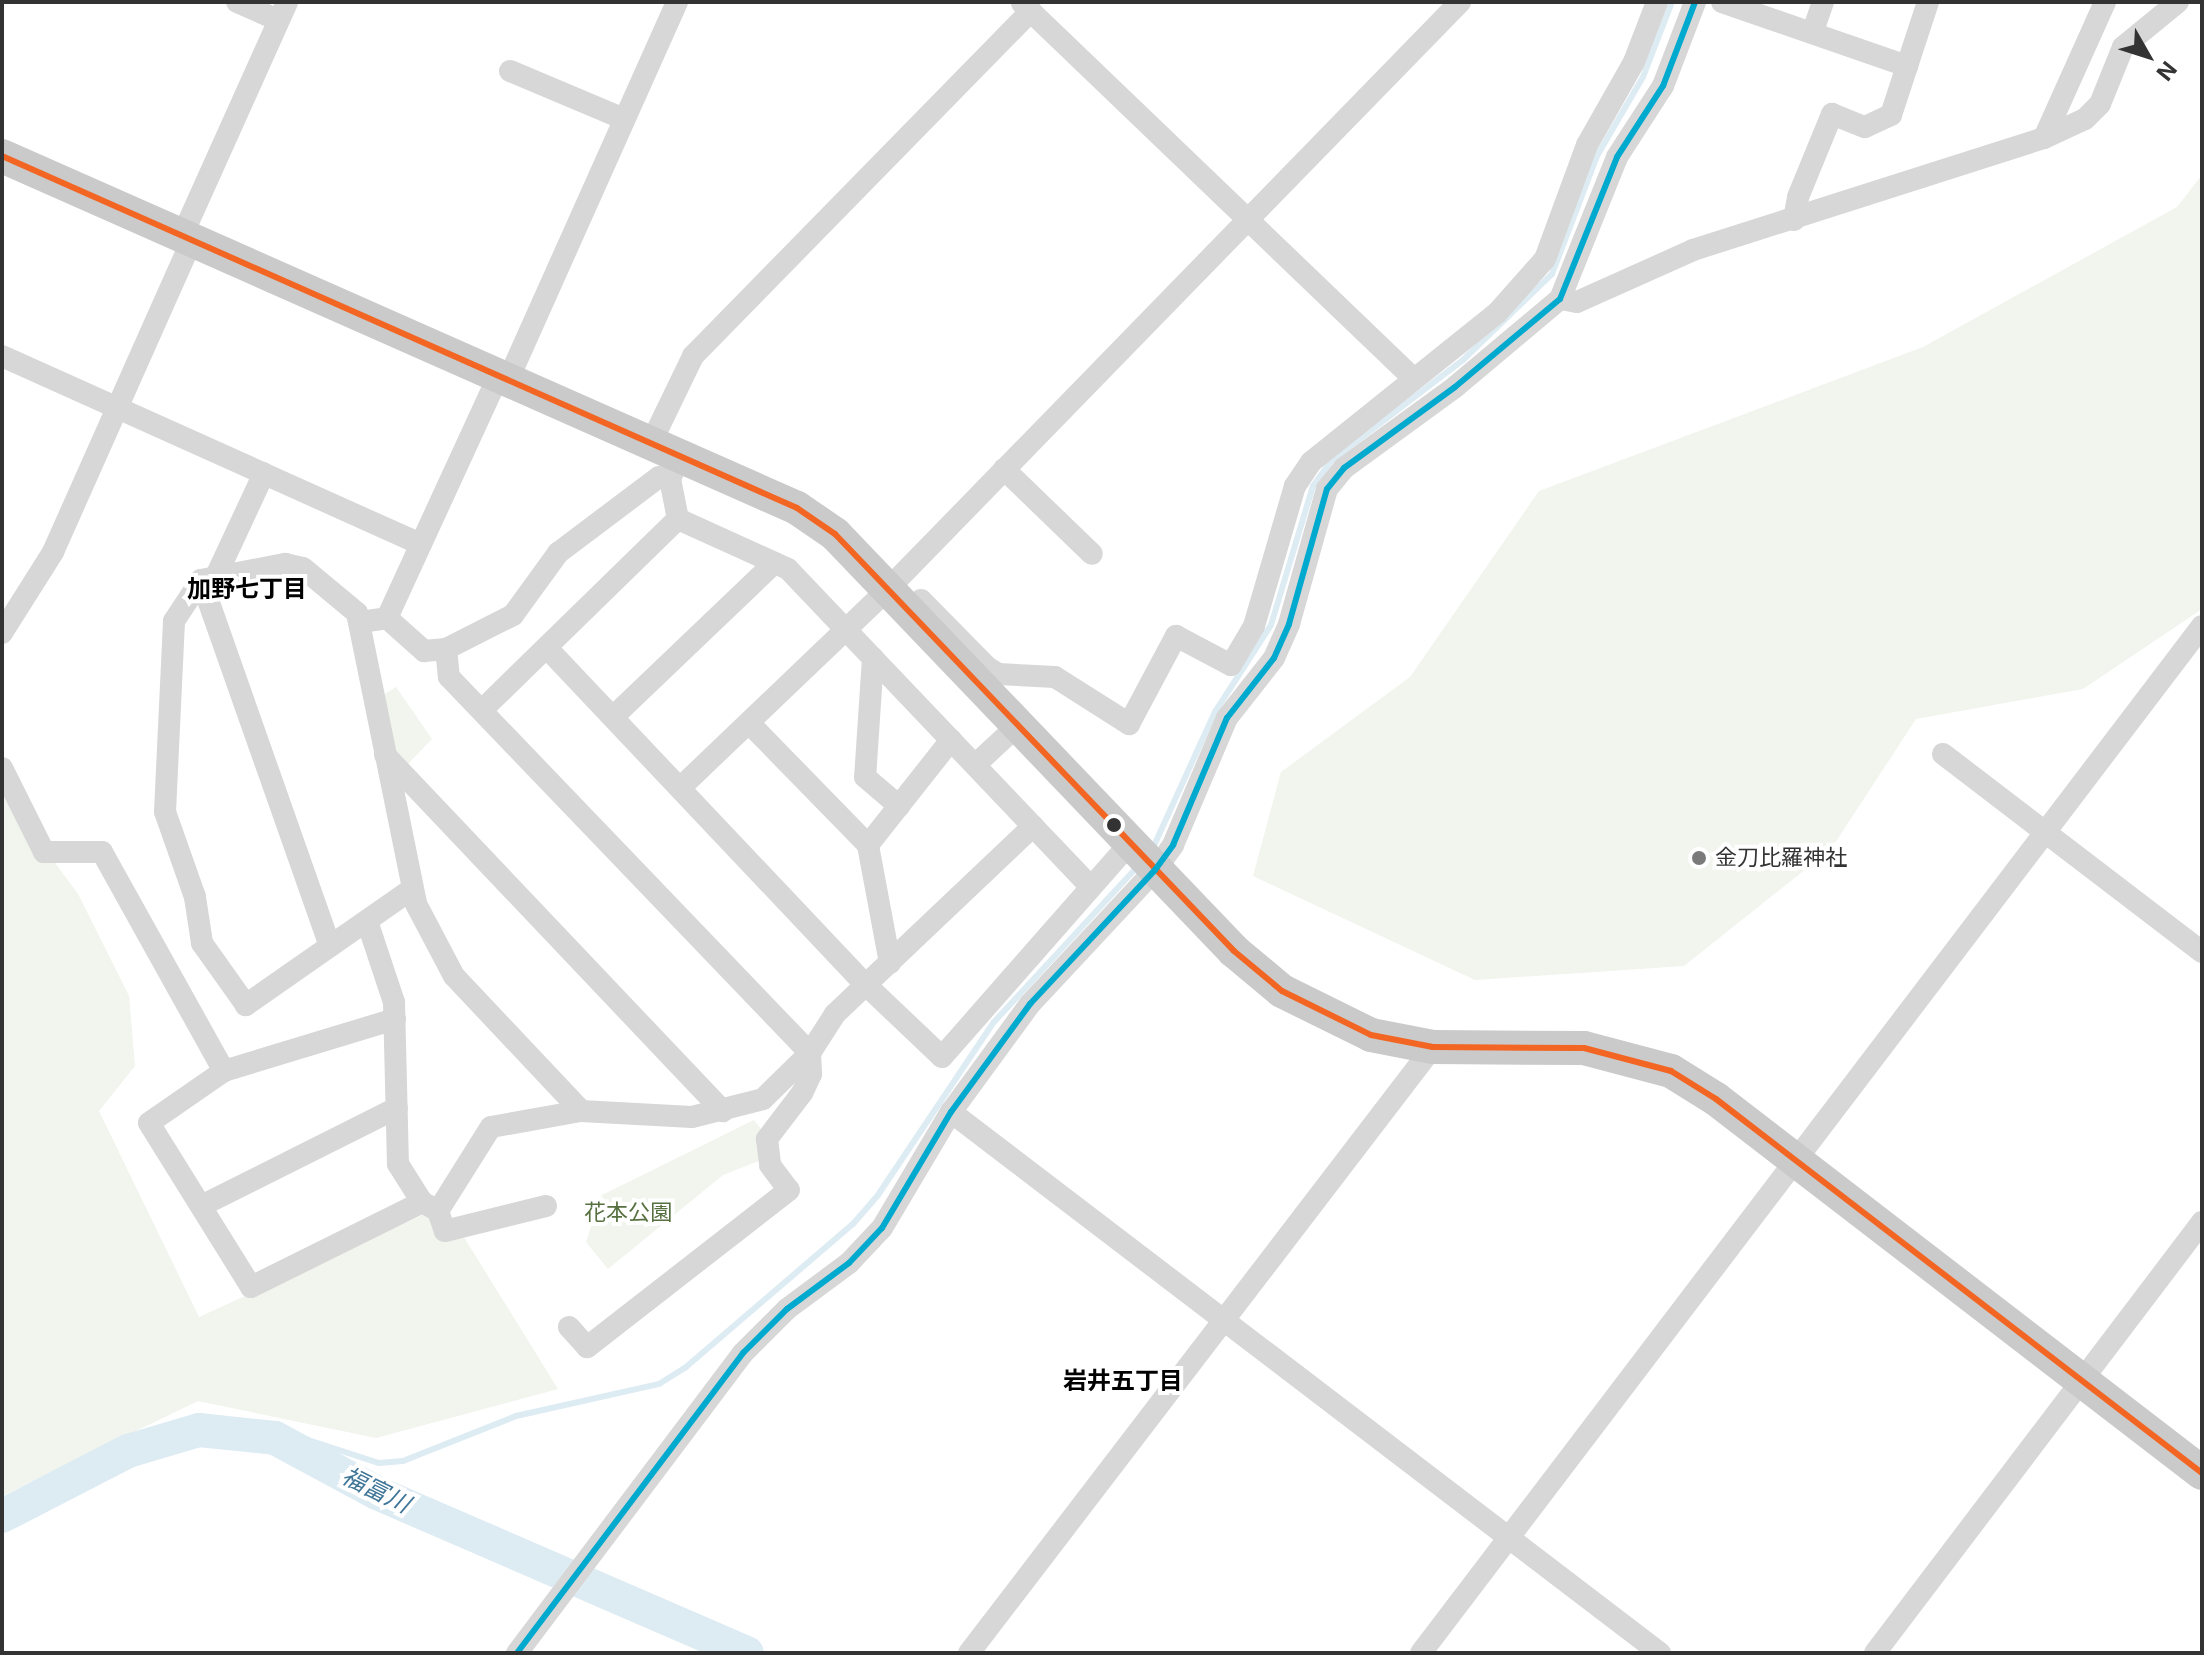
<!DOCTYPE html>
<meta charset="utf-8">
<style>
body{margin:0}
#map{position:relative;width:2204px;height:1655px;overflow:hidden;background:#fff;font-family:Inter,"Noto Sans JP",sans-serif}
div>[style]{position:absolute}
.green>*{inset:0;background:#f1f5ed}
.stream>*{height:6px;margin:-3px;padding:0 3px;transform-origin:3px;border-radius:3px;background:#ddebf3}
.river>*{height:34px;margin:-17px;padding:0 17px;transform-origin:17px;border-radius:17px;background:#ddebf3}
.street>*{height:22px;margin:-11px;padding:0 11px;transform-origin:11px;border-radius:11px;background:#d7d7d7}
.primary>*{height:34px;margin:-17px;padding:0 17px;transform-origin:17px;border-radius:17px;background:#cacaca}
.bus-1>*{height:6px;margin:-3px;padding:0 3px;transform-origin:3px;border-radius:3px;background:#f26522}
.bus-2>*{height:6px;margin:-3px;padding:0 3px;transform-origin:3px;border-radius:3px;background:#00a9ce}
.dots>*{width:22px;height:22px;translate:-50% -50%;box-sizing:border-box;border:4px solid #fff;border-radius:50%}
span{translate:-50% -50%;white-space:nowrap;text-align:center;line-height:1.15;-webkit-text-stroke:8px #fff;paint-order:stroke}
.poi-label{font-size:22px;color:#333}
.left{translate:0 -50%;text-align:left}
.park-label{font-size:22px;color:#56703f}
.neighbourhood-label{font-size:24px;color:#000;font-weight:700}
.water-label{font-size:24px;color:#3f7597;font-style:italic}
.frame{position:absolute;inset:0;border:4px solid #333;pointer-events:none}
.north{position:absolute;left:2108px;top:16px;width:80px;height:80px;-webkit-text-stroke:6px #fff;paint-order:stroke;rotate:129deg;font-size:22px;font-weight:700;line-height:32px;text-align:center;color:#333}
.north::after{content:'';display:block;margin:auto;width:28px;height:36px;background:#333;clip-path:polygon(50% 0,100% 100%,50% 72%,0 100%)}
</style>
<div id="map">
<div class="green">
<div style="clip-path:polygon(2202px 175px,2202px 609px,2083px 689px,1916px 719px,1831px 849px,1684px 966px,1475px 980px,1253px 876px,1281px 772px,1410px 677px,1539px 491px,1923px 347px,2177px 207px)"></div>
<div style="clip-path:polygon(396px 687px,432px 739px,408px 764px,388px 747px,380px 697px)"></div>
<div style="clip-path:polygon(2px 791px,78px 894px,129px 996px,135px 1066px,99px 1111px,199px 1317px,444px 1205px,558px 1389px,376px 1438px,198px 1401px,2px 1496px)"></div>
<div style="clip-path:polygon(754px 1120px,779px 1153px,723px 1175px,608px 1269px,586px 1242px,602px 1195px)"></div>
</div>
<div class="stream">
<div style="left:1152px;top:850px;width:152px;rotate:-65.5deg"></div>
<div style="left:1215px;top:712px;width:103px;rotate:-57.2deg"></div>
<div style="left:1271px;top:625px;width:145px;rotate:-73.2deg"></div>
<div style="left:1313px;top:486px;width:32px;rotate:-54deg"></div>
<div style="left:1332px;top:460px;width:165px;rotate:-37.4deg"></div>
<div style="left:1463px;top:360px;width:124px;rotate:-44deg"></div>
<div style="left:1552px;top:274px;width:126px;rotate:-69.1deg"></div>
<div style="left:1597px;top:156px;width:91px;rotate:-59.8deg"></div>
<div style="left:1643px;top:77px;width:80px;rotate:-68.9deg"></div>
<div style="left:275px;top:1438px;width:27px"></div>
<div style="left:302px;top:1438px;width:81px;rotate:18deg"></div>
<div style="left:379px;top:1463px;width:24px;rotate:-5deg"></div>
<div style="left:403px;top:1461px;width:122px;rotate:-21.7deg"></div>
<div style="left:516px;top:1416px;width:147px;rotate:-12.6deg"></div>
<div style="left:659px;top:1384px;width:32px;rotate:-32deg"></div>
<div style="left:686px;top:1367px;width:220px;rotate:-40.6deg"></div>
<div style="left:853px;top:1224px;width:38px;rotate:-49deg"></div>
<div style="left:878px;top:1195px;width:208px;rotate:-56.2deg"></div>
<div style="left:994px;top:1022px;width:214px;rotate:-47.3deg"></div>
</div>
<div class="river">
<div style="left:2px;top:1516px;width:142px;rotate:-27.3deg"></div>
<div style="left:128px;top:1451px;width:74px;rotate:-16.5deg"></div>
<div style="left:199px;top:1430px;width:76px;rotate:6deg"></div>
<div style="left:275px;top:1438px;width:116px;rotate:28.3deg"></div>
<div style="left:377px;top:1493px;width:403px;rotate:23.4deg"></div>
</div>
<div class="street">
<div style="left:237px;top:2px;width:45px;rotate:23.7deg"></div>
<div style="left:1722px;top:2px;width:196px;rotate:19.1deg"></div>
<div style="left:1907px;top:66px;width:67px;rotate:-71.8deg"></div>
<div style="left:1022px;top:3px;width:543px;rotate:43.81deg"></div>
<div style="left:1813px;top:31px;width:31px;rotate:-71deg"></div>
<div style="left:510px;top:71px;width:124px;rotate:22.8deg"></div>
<div style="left:2044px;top:138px;width:45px;rotate:-24.9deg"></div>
<div style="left:2085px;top:119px;width:21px;rotate:-45deg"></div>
<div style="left:2100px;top:104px;width:61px;rotate:-68deg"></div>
<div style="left:2123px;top:47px;width:71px;rotate:-39.3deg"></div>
<div style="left:1794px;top:220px;width:23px;rotate:-80deg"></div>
<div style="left:1798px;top:197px;width:90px;rotate:-67.7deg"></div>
<div style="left:1832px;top:114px;width:35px;rotate:22deg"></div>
<div style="left:1865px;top:127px;width:29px;rotate:-25deg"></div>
<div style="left:1891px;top:115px;width:52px;rotate:-71.9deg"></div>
<div style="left:182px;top:236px;width:256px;rotate:-65.8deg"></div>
<div style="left:1560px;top:299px;width:17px;rotate:10deg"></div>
<div style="left:1577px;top:302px;width:127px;rotate:-24.1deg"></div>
<div style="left:1693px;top:250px;width:368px;rotate:-17.7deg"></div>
<div style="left:2044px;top:138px;width:149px;rotate:-65.8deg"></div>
<div style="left:2px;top:356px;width:459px;rotate:24.2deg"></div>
<div style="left:508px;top:380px;width:414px;rotate:-65.9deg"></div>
<div style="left:651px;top:443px;width:97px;rotate:-64.2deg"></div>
<div style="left:693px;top:356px;width:483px;rotate:-45.6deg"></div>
<div style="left:1004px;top:469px;width:122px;rotate:44deg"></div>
<div style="left:678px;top:519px;width:121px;rotate:24.4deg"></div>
<div style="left:788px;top:569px;width:439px;rotate:46.4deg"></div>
<div style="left:217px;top:574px;width:111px;rotate:-65deg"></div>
<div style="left:201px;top:580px;width:388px;rotate:70.6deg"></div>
<div style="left:921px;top:600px;width:94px;rotate:45.4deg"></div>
<div style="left:987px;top:667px;width:13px;rotate:32deg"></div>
<div style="left:998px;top:674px;width:57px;rotate:3deg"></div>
<div style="left:1055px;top:677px;width:88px;rotate:32.4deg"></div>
<div style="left:1129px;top:724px;width:100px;rotate:-61.9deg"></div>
<div style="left:1176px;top:636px;width:62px;rotate:27.8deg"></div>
<div style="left:1231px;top:665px;width:45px;rotate:-59.5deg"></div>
<div style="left:1254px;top:626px;width:146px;rotate:-73.7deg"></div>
<div style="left:1295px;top:486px;width:29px;rotate:-56deg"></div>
<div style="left:1311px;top:462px;width:238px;rotate:-38.7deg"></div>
<div style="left:1497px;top:313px;width:72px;rotate:-48.4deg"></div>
<div style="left:1545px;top:259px;width:121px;rotate:-69.8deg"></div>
<div style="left:1587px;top:145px;width:95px;rotate:-60.5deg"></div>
<div style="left:1634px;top:62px;width:64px;rotate:-69deg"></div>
<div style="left:387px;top:618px;width:268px;rotate:-65.3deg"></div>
<div style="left:360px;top:622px;width:27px;rotate:-8deg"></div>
<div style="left:387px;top:618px;width:50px;rotate:41.7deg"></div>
<div style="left:424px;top:651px;width:22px;rotate:-5deg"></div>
<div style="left:446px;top:649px;width:75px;rotate:-26.9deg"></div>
<div style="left:513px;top:615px;width:77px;rotate:-54deg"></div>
<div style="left:558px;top:553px;width:126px;rotate:-37deg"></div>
<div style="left:659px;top:477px;width:11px;rotate:10deg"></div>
<div style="left:2px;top:633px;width:96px;rotate:-57.8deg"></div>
<div style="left:53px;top:552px;width:342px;rotate:-66deg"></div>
<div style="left:547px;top:648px;width:463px;rotate:46.6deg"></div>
<div style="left:865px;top:984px;width:106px;rotate:43.5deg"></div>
<div style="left:942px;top:1057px;width:285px;rotate:-48.7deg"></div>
<div style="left:446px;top:649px;width:28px;rotate:84deg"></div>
<div style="left:449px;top:677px;width:521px;rotate:46.17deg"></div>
<div style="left:810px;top:1053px;width:21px;rotate:87deg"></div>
<div style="left:811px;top:1074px;width:21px;rotate:115deg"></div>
<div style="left:802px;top:1093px;width:58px;rotate:127.3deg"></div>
<div style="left:767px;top:1139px;width:26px;rotate:83deg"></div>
<div style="left:770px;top:1165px;width:31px;rotate:53deg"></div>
<div style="left:789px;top:1190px;width:256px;rotate:142.1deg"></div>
<div style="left:587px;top:1347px;width:27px;rotate:-132deg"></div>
<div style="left:873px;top:658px;width:119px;rotate:93.8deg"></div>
<div style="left:865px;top:777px;width:45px;rotate:40.5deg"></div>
<div style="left:482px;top:710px;width:274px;rotate:-44.3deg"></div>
<div style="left:678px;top:519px;width:41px;rotate:-101.3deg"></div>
<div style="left:670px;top:479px;width:12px;rotate:-66deg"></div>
<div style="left:613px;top:717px;width:223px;rotate:-43.7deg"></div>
<div style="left:749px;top:723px;width:170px;rotate:45.7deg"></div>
<div style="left:1943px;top:754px;width:326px;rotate:37.4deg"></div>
<div style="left:385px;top:755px;width:491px;rotate:46.5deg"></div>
<div style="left:975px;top:765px;width:57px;rotate:-42.9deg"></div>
<div style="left:2px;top:768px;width:94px;rotate:63.4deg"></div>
<div style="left:44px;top:852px;width:58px"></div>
<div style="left:102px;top:852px;width:251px;rotate:60.9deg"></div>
<div style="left:680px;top:788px;width:288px;rotate:-43.7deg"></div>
<div style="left:888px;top:589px;width:820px;rotate:-45.74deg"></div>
<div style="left:412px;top:889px;width:203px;rotate:145.1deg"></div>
<div style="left:246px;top:1005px;width:76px;rotate:-125.4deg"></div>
<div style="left:202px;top:943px;width:47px;rotate:-98.7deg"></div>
<div style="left:195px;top:897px;width:90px;rotate:-109.4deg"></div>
<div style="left:165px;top:812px;width:191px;rotate:-87.3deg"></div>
<div style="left:174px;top:621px;width:49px;rotate:-56.6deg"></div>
<div style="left:201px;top:580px;width:86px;rotate:-10.8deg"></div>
<div style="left:285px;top:564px;width:18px;rotate:13deg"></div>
<div style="left:303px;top:568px;width:70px;rotate:39.8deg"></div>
<div style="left:357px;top:613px;width:297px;rotate:78.5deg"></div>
<div style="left:416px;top:904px;width:81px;rotate:62.2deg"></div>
<div style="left:454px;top:976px;width:185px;rotate:46.7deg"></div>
<div style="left:367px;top:921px;width:85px;rotate:71.6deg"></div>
<div style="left:394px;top:1002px;width:162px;rotate:88.6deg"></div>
<div style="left:398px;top:1164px;width:45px;rotate:57.7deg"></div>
<div style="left:422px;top:1202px;width:18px;rotate:29deg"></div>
<div style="left:438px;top:1211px;width:21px;rotate:71deg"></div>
<div style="left:445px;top:1231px;width:104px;rotate:-13.9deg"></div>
<div style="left:890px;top:963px;width:120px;rotate:-100.6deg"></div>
<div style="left:868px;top:845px;width:134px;rotate:-51.7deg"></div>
<div style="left:395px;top:1019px;width:179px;rotate:163.1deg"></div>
<div style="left:224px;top:1071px;width:91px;rotate:145.3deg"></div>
<div style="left:149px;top:1123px;width:193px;rotate:58.1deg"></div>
<div style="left:251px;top:1287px;width:191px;rotate:-26.4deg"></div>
<div style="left:951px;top:1112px;width:892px;rotate:37.35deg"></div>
<div style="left:201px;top:1206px;width:219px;rotate:-26.6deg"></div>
<div style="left:438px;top:1211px;width:99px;rotate:-57.8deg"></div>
<div style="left:491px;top:1127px;width:91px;rotate:-10.1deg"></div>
<div style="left:581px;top:1111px;width:111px;rotate:3.1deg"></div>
<div style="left:692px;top:1117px;width:73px;rotate:-14.2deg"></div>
<div style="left:763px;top:1099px;width:66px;rotate:-44.4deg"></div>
<div style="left:810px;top:1053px;width:46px;rotate:-57.3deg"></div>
<div style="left:835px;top:1014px;width:273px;rotate:-43.5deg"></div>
<div style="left:517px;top:1653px;width:376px;rotate:-53deg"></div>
<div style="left:743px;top:1353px;width:62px;rotate:-45deg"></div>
<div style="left:787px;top:1309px;width:77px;rotate:-36.6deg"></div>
<div style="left:849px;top:1263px;width:48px;rotate:-46.7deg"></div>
<div style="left:882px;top:1228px;width:135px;rotate:-59.3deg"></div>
<div style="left:951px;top:1112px;width:134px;rotate:-53.8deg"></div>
<div style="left:1030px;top:1004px;width:183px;rotate:-47deg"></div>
<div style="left:1155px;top:870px;width:31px;rotate:-54deg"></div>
<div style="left:1173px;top:845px;width:138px;rotate:-67deg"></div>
<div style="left:1227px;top:718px;width:76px;rotate:-51.9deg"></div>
<div style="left:1274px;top:658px;width:37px;rotate:-66deg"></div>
<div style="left:1289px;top:624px;width:140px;rotate:-74.3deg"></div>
<div style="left:1327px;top:489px;width:27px;rotate:-51deg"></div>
<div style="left:1344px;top:468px;width:137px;rotate:-36.1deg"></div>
<div style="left:1455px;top:387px;width:137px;rotate:-40deg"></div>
<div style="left:1560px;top:299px;width:153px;rotate:-68.1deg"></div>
<div style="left:1617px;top:157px;width:85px;rotate:-57.1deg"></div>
<div style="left:1663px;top:86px;width:90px;rotate:-69.1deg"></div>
<div style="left:969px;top:1653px;width:763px;rotate:-52.56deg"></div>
<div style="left:1421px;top:1653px;width:1290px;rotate:-52.75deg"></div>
<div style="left:1875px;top:1653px;width:541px;rotate:-52.81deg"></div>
</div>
<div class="primary">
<div style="left:2px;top:156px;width:869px;rotate:23.88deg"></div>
<div style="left:797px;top:508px;width:46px;rotate:34.4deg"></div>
<div style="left:835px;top:534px;width:577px;rotate:46.26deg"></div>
<div style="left:1234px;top:951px;width:62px;rotate:39.8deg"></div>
<div style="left:1282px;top:991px;width:99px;rotate:26.3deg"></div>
<div style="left:1371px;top:1035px;width:63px;rotate:11deg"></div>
<div style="left:1433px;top:1047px;width:151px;rotate:0.4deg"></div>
<div style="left:1584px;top:1048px;width:90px;rotate:14.8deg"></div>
<div style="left:1671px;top:1071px;width:53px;rotate:31.9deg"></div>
<div style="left:1716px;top:1099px;width:613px;rotate:37.58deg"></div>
</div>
<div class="bus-1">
<div style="left:2px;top:156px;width:869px;rotate:23.88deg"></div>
<div style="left:797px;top:508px;width:46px;rotate:34.4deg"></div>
<div style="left:835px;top:534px;width:577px;rotate:46.26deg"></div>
<div style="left:1234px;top:951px;width:62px;rotate:39.8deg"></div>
<div style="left:1282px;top:991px;width:99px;rotate:26.3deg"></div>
<div style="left:1371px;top:1035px;width:63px;rotate:11deg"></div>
<div style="left:1433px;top:1047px;width:151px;rotate:0.4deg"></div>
<div style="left:1584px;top:1048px;width:90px;rotate:14.8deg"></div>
<div style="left:1671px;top:1071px;width:53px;rotate:31.9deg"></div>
<div style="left:1716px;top:1099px;width:613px;rotate:37.58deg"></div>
</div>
<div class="bus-2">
<div style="left:517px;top:1653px;width:376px;rotate:-53deg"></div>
<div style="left:743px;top:1353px;width:62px;rotate:-45deg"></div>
<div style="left:787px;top:1309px;width:77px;rotate:-36.6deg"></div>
<div style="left:849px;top:1263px;width:48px;rotate:-46.7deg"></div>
<div style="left:882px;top:1228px;width:135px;rotate:-59.3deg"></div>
<div style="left:951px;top:1112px;width:134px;rotate:-53.8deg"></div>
<div style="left:1030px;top:1004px;width:183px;rotate:-47deg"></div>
<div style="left:1155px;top:870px;width:31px;rotate:-54deg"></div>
<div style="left:1173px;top:845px;width:138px;rotate:-67deg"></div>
<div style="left:1227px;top:718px;width:76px;rotate:-51.9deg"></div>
<div style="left:1274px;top:658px;width:37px;rotate:-66deg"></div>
<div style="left:1289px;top:624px;width:140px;rotate:-74.3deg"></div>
<div style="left:1327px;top:489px;width:27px;rotate:-51deg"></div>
<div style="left:1344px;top:468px;width:137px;rotate:-36.1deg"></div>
<div style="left:1455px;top:387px;width:137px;rotate:-40deg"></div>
<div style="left:1560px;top:299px;width:153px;rotate:-68.1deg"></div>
<div style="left:1617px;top:157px;width:85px;rotate:-57.1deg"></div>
<div style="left:1663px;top:86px;width:90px;rotate:-69.1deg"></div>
</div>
<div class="dots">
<div style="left:1114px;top:825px;background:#333"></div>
<div style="left:1699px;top:858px;background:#7a7a7a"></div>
</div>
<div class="poi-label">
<span class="left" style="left:1715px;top:858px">金刀比羅神社</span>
</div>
<div class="park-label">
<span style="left:628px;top:1213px">花本公園</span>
</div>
<div class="neighbourhood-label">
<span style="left:247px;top:589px">加野七丁目</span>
<span style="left:1123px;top:1381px">岩井五丁目</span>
</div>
<div class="water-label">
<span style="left:376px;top:1490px;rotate:26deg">福富川</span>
</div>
<div class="frame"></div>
<div class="north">N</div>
</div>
